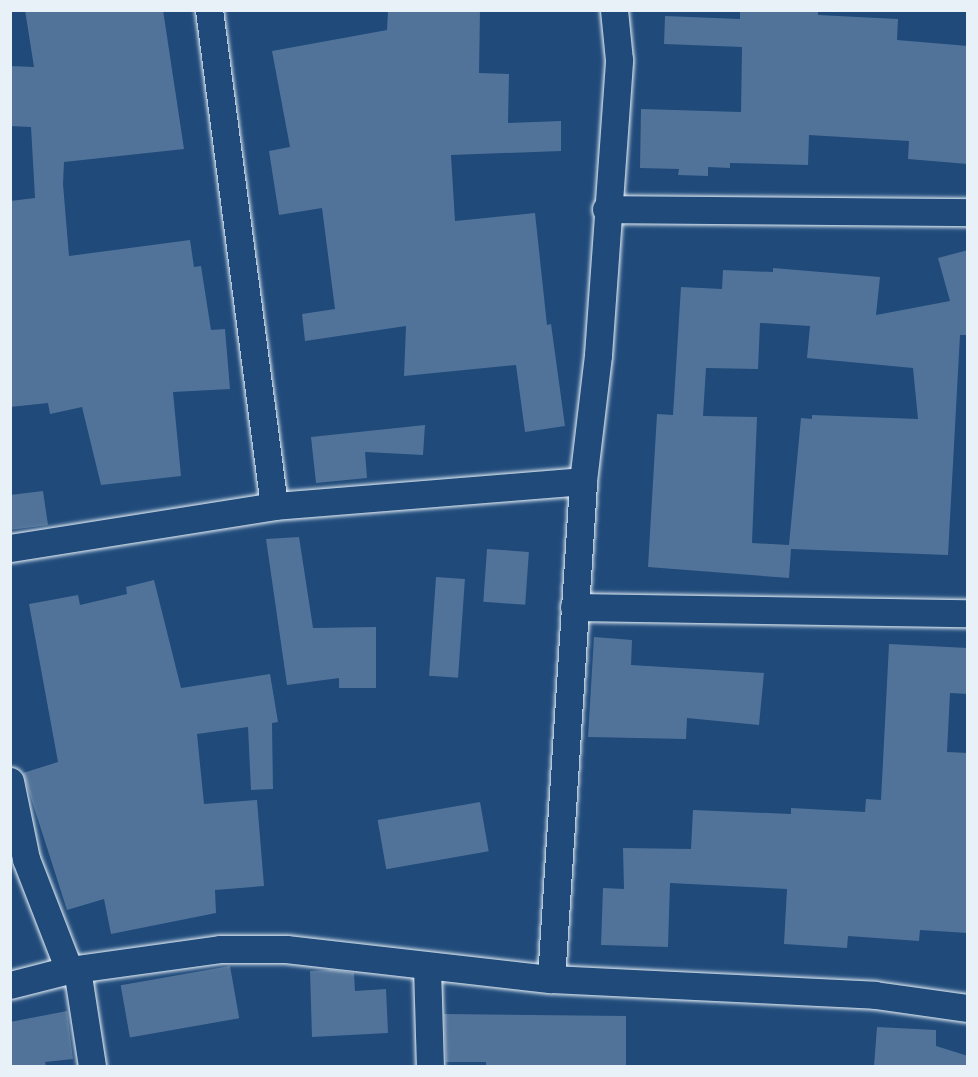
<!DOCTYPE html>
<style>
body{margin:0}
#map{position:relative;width:978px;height:1077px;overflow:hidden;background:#1f4a7a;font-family:"Indie Flower",sans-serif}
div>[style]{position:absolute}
.building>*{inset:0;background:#517399;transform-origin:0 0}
.roads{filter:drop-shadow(0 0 2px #e8f1f8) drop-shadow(0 0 2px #e8f1f8)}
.minor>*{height:27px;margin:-13.5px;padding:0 13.5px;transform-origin:13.5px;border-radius:13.5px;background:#1f4a7a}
span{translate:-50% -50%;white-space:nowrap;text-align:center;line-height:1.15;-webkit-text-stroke:6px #1f4a7a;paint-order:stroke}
.frame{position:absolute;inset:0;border:12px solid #e8f1f8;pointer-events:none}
</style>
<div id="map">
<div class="building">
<div style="clip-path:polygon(25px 10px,163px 10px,184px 149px,64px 162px,63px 184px,69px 256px,190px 240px,194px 267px,201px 266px,211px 330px,225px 329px,230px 389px,173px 392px,181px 476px,101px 485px,82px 407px,50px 414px,48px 403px,10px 407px,10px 201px,35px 198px,31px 127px,10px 126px,10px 66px,34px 67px)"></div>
<div style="clip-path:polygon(388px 10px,480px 10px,479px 73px,509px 74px,508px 123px,561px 121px,561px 151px,451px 155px,455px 221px,535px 213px,547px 325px,551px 324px,565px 426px,525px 432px,516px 365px,404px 376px,406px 326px,305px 341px,302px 314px,335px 309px,322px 208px,279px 215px,269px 151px,290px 147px,272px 51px,387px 30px)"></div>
<div style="clip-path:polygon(740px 10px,818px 10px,818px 15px,898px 19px,897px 40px,968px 46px,968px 164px,908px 159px,909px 141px,809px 135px,808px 165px,730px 163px,730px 168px,708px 167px,708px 176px,678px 175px,679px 169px,640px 168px,641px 109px,741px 112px,742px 47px,664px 44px,665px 16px,740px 19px)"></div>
<div style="clip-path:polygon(evenodd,968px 250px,968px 335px,960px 335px,948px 555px,791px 549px,789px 578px,648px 567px,657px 414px,673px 415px,681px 287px,722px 289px,723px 270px,773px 272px,773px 268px,880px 277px,876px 315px,950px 301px,938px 258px,968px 250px,760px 323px,810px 326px,807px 358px,913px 368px,918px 419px,812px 415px,812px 419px,801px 418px,789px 545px,752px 543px,757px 417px,703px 416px,706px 368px,758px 369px,760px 323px)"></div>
<div style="clip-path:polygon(425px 425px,423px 455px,365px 452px,367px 478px,316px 483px,311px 437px)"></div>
<div style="clip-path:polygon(43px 491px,48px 525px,10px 530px,10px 495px)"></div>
<div style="clip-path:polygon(299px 537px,313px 628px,376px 627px,376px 688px,339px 688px,339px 678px,287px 685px,266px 539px)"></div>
<div style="left:487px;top:549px;width:42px;height:53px;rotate:4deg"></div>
<div style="left:436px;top:577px;width:29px;height:99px;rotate:4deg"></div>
<div style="clip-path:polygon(154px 580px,181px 688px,270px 674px,278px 722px,272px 723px,273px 789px,251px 790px,248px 727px,197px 734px,204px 804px,257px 800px,264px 886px,215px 890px,216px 913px,111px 934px,104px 899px,67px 910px,23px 773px,58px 762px,29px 604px,78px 595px,80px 605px,127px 594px,126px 587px)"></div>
<div style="clip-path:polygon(594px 637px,632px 640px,631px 665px,764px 673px,759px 725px,687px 718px,686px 739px,588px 737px)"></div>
<div style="clip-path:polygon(889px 644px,968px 648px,968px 694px,950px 693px,947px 752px,968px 753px,968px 933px,920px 930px,919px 941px,848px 936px,847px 948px,784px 944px,787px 889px,670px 883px,668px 947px,601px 945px,603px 888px,624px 889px,623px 848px,691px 849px,693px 810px,791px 814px,791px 808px,865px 812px,866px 799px,881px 800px)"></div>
<div style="left:480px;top:802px;width:50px;height:104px;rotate:80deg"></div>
<div style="left:230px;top:966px;width:53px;height:111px;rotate:80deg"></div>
<div style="clip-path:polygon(332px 970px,354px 973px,355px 991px,386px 989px,388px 1033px,312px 1037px,310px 971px)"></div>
<div style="clip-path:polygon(67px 1011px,73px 1059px,45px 1062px,46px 1066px,10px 1066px,10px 1022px)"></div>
<div style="clip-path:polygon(444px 1014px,626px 1016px,626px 1066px,486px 1066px,486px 1062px,446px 1062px)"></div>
<div style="clip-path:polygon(877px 1027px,936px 1030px,936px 1046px,968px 1056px,968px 1066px,874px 1066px)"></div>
</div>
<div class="roads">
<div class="minor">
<div style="left:209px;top:10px;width:500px;rotate:82.53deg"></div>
<div style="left:606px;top:209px;width:362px;rotate:0.5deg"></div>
<div style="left:10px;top:548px;width:267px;rotate:-9deg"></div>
<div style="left:274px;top:506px;width:310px;rotate:-4.6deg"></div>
<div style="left:574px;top:607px;width:394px;rotate:0.9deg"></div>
<div style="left:10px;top:781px;width:80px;rotate:78.4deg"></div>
<div style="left:26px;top:859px;width:119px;rotate:68.8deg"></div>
<div style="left:427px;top:967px;width:99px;rotate:88.3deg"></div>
<div style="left:77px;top:969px;width:98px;rotate:81.2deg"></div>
<div style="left:551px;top:979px;width:499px;rotate:-86.3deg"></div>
<div style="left:583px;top:481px;width:127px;rotate:-83.2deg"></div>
<div style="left:598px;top:355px;width:296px;rotate:-85.9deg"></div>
<div style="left:619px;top:60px;width:50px;rotate:-95.7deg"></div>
<div style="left:10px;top:985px;width:61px;rotate:-14.3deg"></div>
<div style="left:69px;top:970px;width:152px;rotate:-7.9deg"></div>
<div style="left:220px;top:949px;width:66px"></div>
<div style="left:286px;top:949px;width:267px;rotate:6.5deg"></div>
<div style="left:551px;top:979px;width:324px;rotate:2.8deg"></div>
<div style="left:875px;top:995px;width:94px;rotate:8deg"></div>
</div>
</div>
<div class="frame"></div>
</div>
